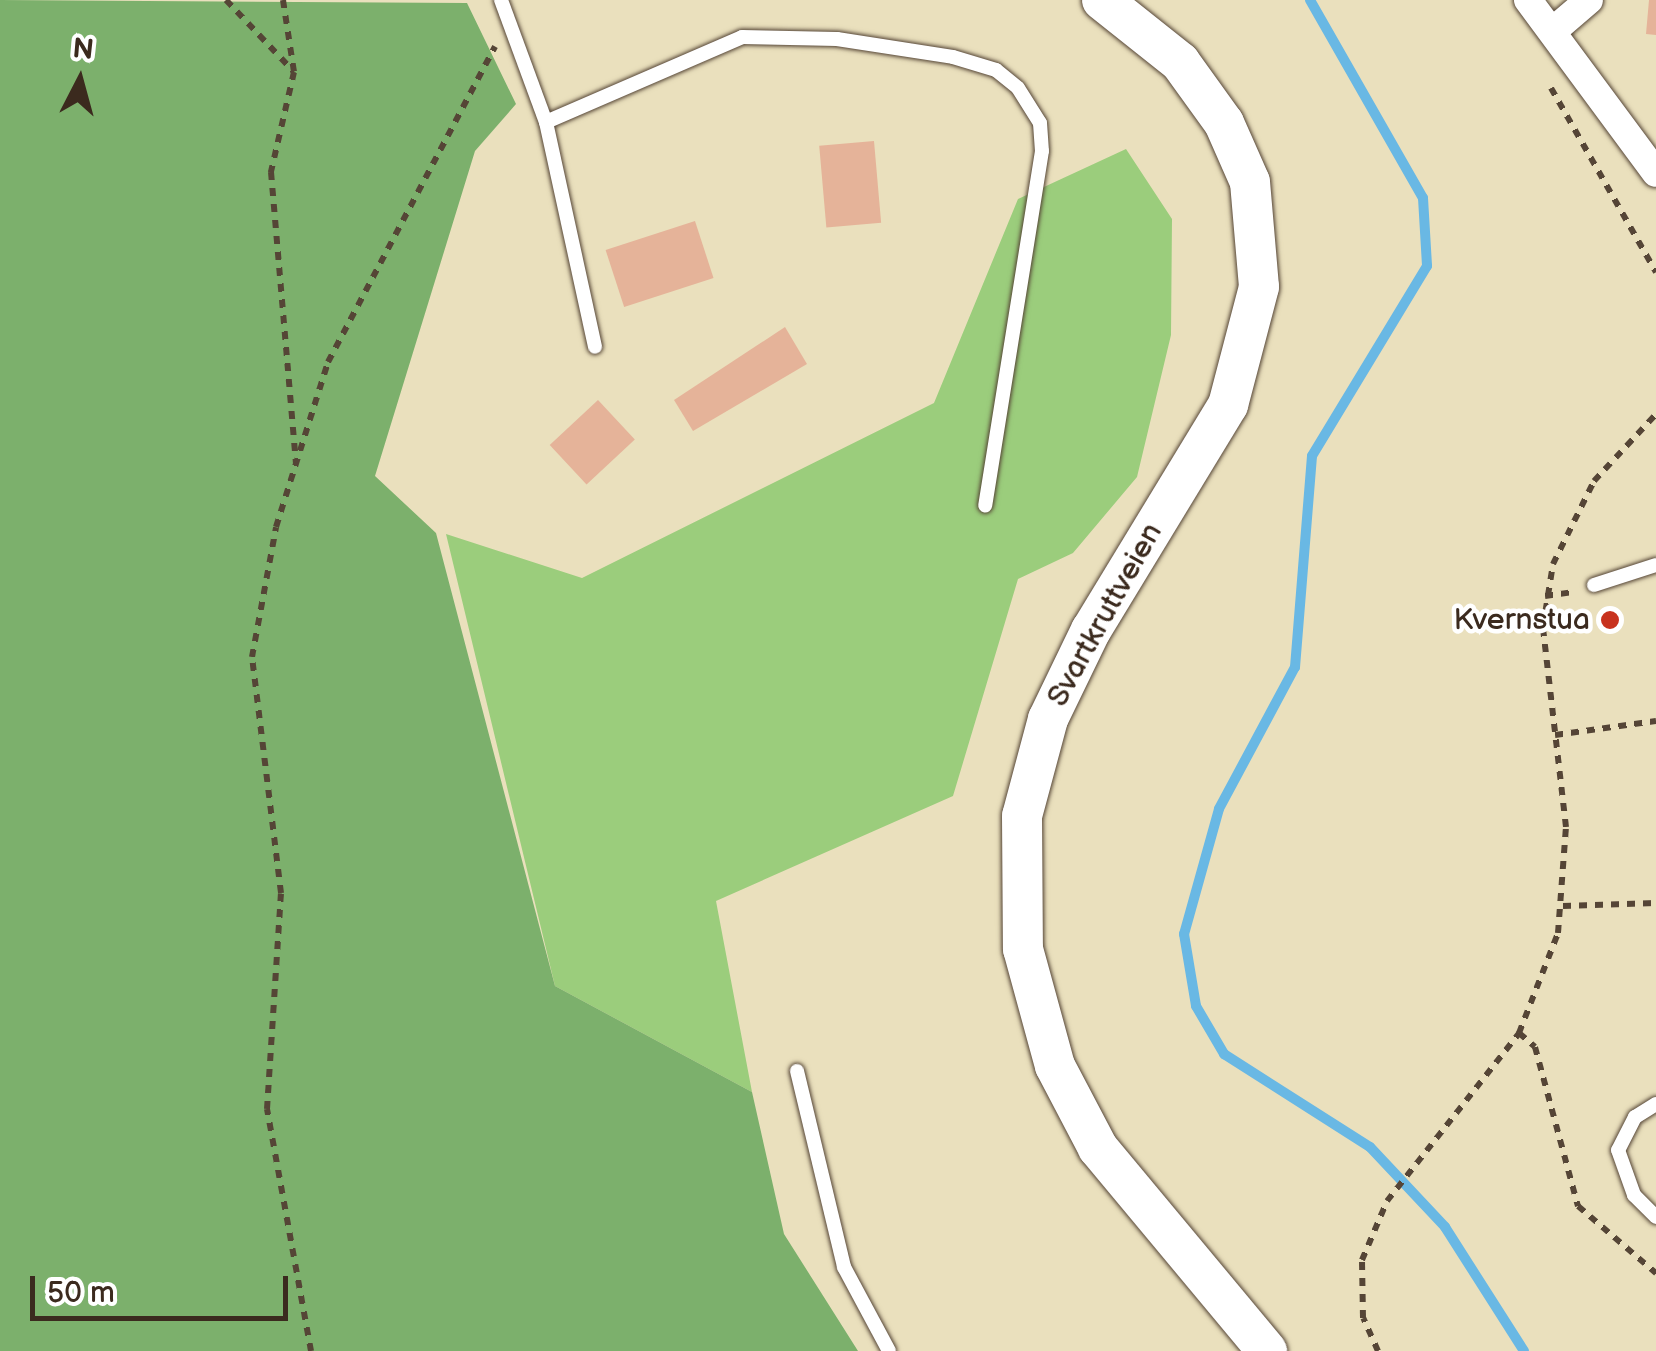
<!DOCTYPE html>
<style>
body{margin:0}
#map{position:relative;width:1656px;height:1351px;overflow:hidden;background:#eae0bd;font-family:"Balsamiq Sans",sans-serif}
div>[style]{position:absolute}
.green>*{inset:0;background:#9bcd7c}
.forest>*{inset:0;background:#7cb06c}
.stream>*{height:10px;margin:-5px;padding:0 5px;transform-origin:5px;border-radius:5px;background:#69b8e4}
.building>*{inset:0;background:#e5b399;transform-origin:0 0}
.path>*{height:6px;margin-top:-3px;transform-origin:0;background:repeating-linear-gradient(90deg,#554536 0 8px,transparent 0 16px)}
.roads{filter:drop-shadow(0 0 2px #554536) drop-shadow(0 0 2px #554536)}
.lane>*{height:14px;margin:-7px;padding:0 7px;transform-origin:7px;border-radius:7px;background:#fff}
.street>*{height:28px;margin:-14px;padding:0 14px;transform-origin:14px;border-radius:14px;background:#fff}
.secondary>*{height:40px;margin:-20px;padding:0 20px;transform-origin:20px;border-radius:20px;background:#fff}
.dots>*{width:28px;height:28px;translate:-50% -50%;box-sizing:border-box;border:5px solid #fff;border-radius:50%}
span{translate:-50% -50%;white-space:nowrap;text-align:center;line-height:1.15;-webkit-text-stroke:9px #fff;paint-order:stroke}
.street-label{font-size:30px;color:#3b2a1e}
.poi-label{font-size:30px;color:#3b2a1e}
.right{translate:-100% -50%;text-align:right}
.north{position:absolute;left:30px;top:30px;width:100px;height:100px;-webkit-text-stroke:8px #fff;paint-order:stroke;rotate:6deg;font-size:28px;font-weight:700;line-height:40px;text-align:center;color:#3b2a1e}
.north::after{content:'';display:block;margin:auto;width:35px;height:45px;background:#3b2a1e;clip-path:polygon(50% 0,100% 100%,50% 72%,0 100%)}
.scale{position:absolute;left:30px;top:1276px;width:258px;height:45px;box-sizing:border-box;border:5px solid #3b2a1e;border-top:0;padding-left:12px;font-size:30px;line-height:35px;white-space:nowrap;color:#3b2a1e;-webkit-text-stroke:8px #fff;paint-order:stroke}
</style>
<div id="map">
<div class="green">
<div style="clip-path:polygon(1126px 149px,1172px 219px,1171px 335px,1137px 477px,1073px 553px,1018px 579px,953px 796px,716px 901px,752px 1092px,555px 986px,446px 534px,582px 578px,934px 403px,1018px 199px)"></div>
</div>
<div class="forest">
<div style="clip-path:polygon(0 0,467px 3px,516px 104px,475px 151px,375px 476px,436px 533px,555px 986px,752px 1092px,784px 1234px,858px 1351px,0 1351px)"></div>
</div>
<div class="stream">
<div style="left:1310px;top:0;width:228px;rotate:60.3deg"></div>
<div style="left:1423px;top:198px;width:68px;rotate:86.6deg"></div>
<div style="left:1427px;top:266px;width:222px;rotate:121.2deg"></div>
<div style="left:1312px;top:456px;width:212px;rotate:94.6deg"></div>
<div style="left:1295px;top:667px;width:161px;rotate:118.2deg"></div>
<div style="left:1219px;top:809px;width:130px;rotate:105.6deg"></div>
<div style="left:1184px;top:934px;width:73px;rotate:80.5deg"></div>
<div style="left:1196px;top:1006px;width:56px;rotate:59.7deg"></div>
<div style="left:1224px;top:1054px;width:173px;rotate:32.5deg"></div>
<div style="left:1370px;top:1147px;width:110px;rotate:46.8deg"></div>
<div style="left:1445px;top:1227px;width:147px;rotate:57.5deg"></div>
</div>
<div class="building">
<div style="clip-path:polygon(1649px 0,1656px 0,1656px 35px,1646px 34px)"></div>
<div style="left:874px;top:141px;width:82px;height:55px;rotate:85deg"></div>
<div style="left:695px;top:221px;width:60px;height:94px;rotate:72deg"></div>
<div style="clip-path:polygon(785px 327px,807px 364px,693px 431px,674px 400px)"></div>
<div style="left:598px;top:400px;width:54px;height:66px;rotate:47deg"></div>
</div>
<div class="path">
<div style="left:226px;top:0;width:99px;rotate:46.6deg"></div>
<div style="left:283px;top:0;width:73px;rotate:81.3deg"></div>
<div style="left:294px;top:72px;width:103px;rotate:103deg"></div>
<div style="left:271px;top:172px;width:293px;rotate:85.1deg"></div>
<div style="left:1551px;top:88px;width:212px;rotate:60.3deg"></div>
<div style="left:1545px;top:596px;width:28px;rotate:-8deg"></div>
<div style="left:1555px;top:735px;width:102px;rotate:-7.9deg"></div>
<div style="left:1563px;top:906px;width:93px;rotate:-1.8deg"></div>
<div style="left:1519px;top:1033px;width:21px;rotate:41deg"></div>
<div style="left:1535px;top:1047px;width:165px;rotate:74.9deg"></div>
<div style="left:1578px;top:1206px;width:103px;rotate:40.7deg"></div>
<div style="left:311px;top:1351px;width:246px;rotate:-100.3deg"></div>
<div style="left:267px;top:1109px;width:216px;rotate:-86.3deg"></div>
<div style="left:281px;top:893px;width:238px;rotate:-97deg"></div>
<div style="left:252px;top:657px;width:132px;rotate:-79.5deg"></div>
<div style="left:276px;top:527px;width:173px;rotate:-72.5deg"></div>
<div style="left:328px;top:362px;width:357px;rotate:-62.1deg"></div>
<div style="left:1378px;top:1351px;width:36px;rotate:-114deg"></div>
<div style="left:1363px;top:1318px;width:58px;rotate:-91deg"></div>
<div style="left:1362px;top:1260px;width:64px;rotate:-67deg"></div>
<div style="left:1387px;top:1201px;width:214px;rotate:-51.8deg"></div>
<div style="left:1519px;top:1033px;width:107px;rotate:-68.7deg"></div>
<div style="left:1558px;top:933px;width:106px;rotate:-85.7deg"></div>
<div style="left:1566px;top:827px;width:201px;rotate:-96.6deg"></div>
<div style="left:1543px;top:627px;width:64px;rotate:-81deg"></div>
<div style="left:1553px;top:564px;width:93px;rotate:-63.7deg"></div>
<div style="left:1594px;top:481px;width:91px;rotate:-47.2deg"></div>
</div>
<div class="roads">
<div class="lane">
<div style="left:501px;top:0;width:130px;rotate:69.8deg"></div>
<div style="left:546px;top:122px;width:230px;rotate:77.7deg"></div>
<div style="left:546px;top:122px;width:214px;rotate:-23.4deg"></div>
<div style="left:742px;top:37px;width:95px;rotate:1.2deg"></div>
<div style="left:837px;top:39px;width:117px;rotate:8.8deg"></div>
<div style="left:953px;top:57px;width:45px;rotate:16.8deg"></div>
<div style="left:996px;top:70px;width:28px;rotate:39deg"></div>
<div style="left:1018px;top:88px;width:41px;rotate:57.8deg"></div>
<div style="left:1040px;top:123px;width:28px;rotate:86deg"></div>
<div style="left:1042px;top:151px;width:359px;rotate:99.1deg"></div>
<div style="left:1594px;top:585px;width:65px;rotate:-17.9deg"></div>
<div style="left:797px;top:1071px;width:202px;rotate:76.5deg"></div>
<div style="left:844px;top:1267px;width:95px;rotate:61.8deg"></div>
<div style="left:1656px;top:1104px;width:25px;rotate:148deg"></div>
<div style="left:1635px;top:1117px;width:37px;rotate:117deg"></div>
<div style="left:1618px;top:1150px;width:48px;rotate:70.4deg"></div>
<div style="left:1634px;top:1195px;width:31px;rotate:45deg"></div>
</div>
<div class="street">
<div style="left:1528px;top:0;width:215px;rotate:53.5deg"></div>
<div style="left:1554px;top:30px;width:46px;rotate:-40.6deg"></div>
</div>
<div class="secondary">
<div style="left:1102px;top:0;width:100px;rotate:38.5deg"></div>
<div style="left:1180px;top:62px;width:75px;rotate:54.2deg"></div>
<div style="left:1224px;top:123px;width:64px;rotate:66.2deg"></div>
<div style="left:1250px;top:182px;width:105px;rotate:85.1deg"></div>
<div style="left:1259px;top:287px;width:122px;rotate:104.7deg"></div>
<div style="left:1228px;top:405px;width:263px;rotate:121.3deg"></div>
<div style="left:1091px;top:630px;width:99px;rotate:115.8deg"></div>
<div style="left:1048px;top:719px;width:100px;rotate:105deg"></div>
<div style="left:1022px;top:816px;width:133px;rotate:89.6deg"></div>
<div style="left:1023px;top:949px;width:121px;rotate:74.7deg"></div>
<div style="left:1055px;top:1066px;width:93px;rotate:62.3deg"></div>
<div style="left:1098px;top:1148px;width:264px;rotate:50.2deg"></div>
</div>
</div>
<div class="dots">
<div style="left:1610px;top:620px;background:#c8321e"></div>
</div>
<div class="street-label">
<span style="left:1105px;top:615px;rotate:-61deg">Svartkruttveien</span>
</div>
<div class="poi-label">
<span class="right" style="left:1590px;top:620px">Kvernstua</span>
</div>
<div class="north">N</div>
<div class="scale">50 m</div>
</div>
